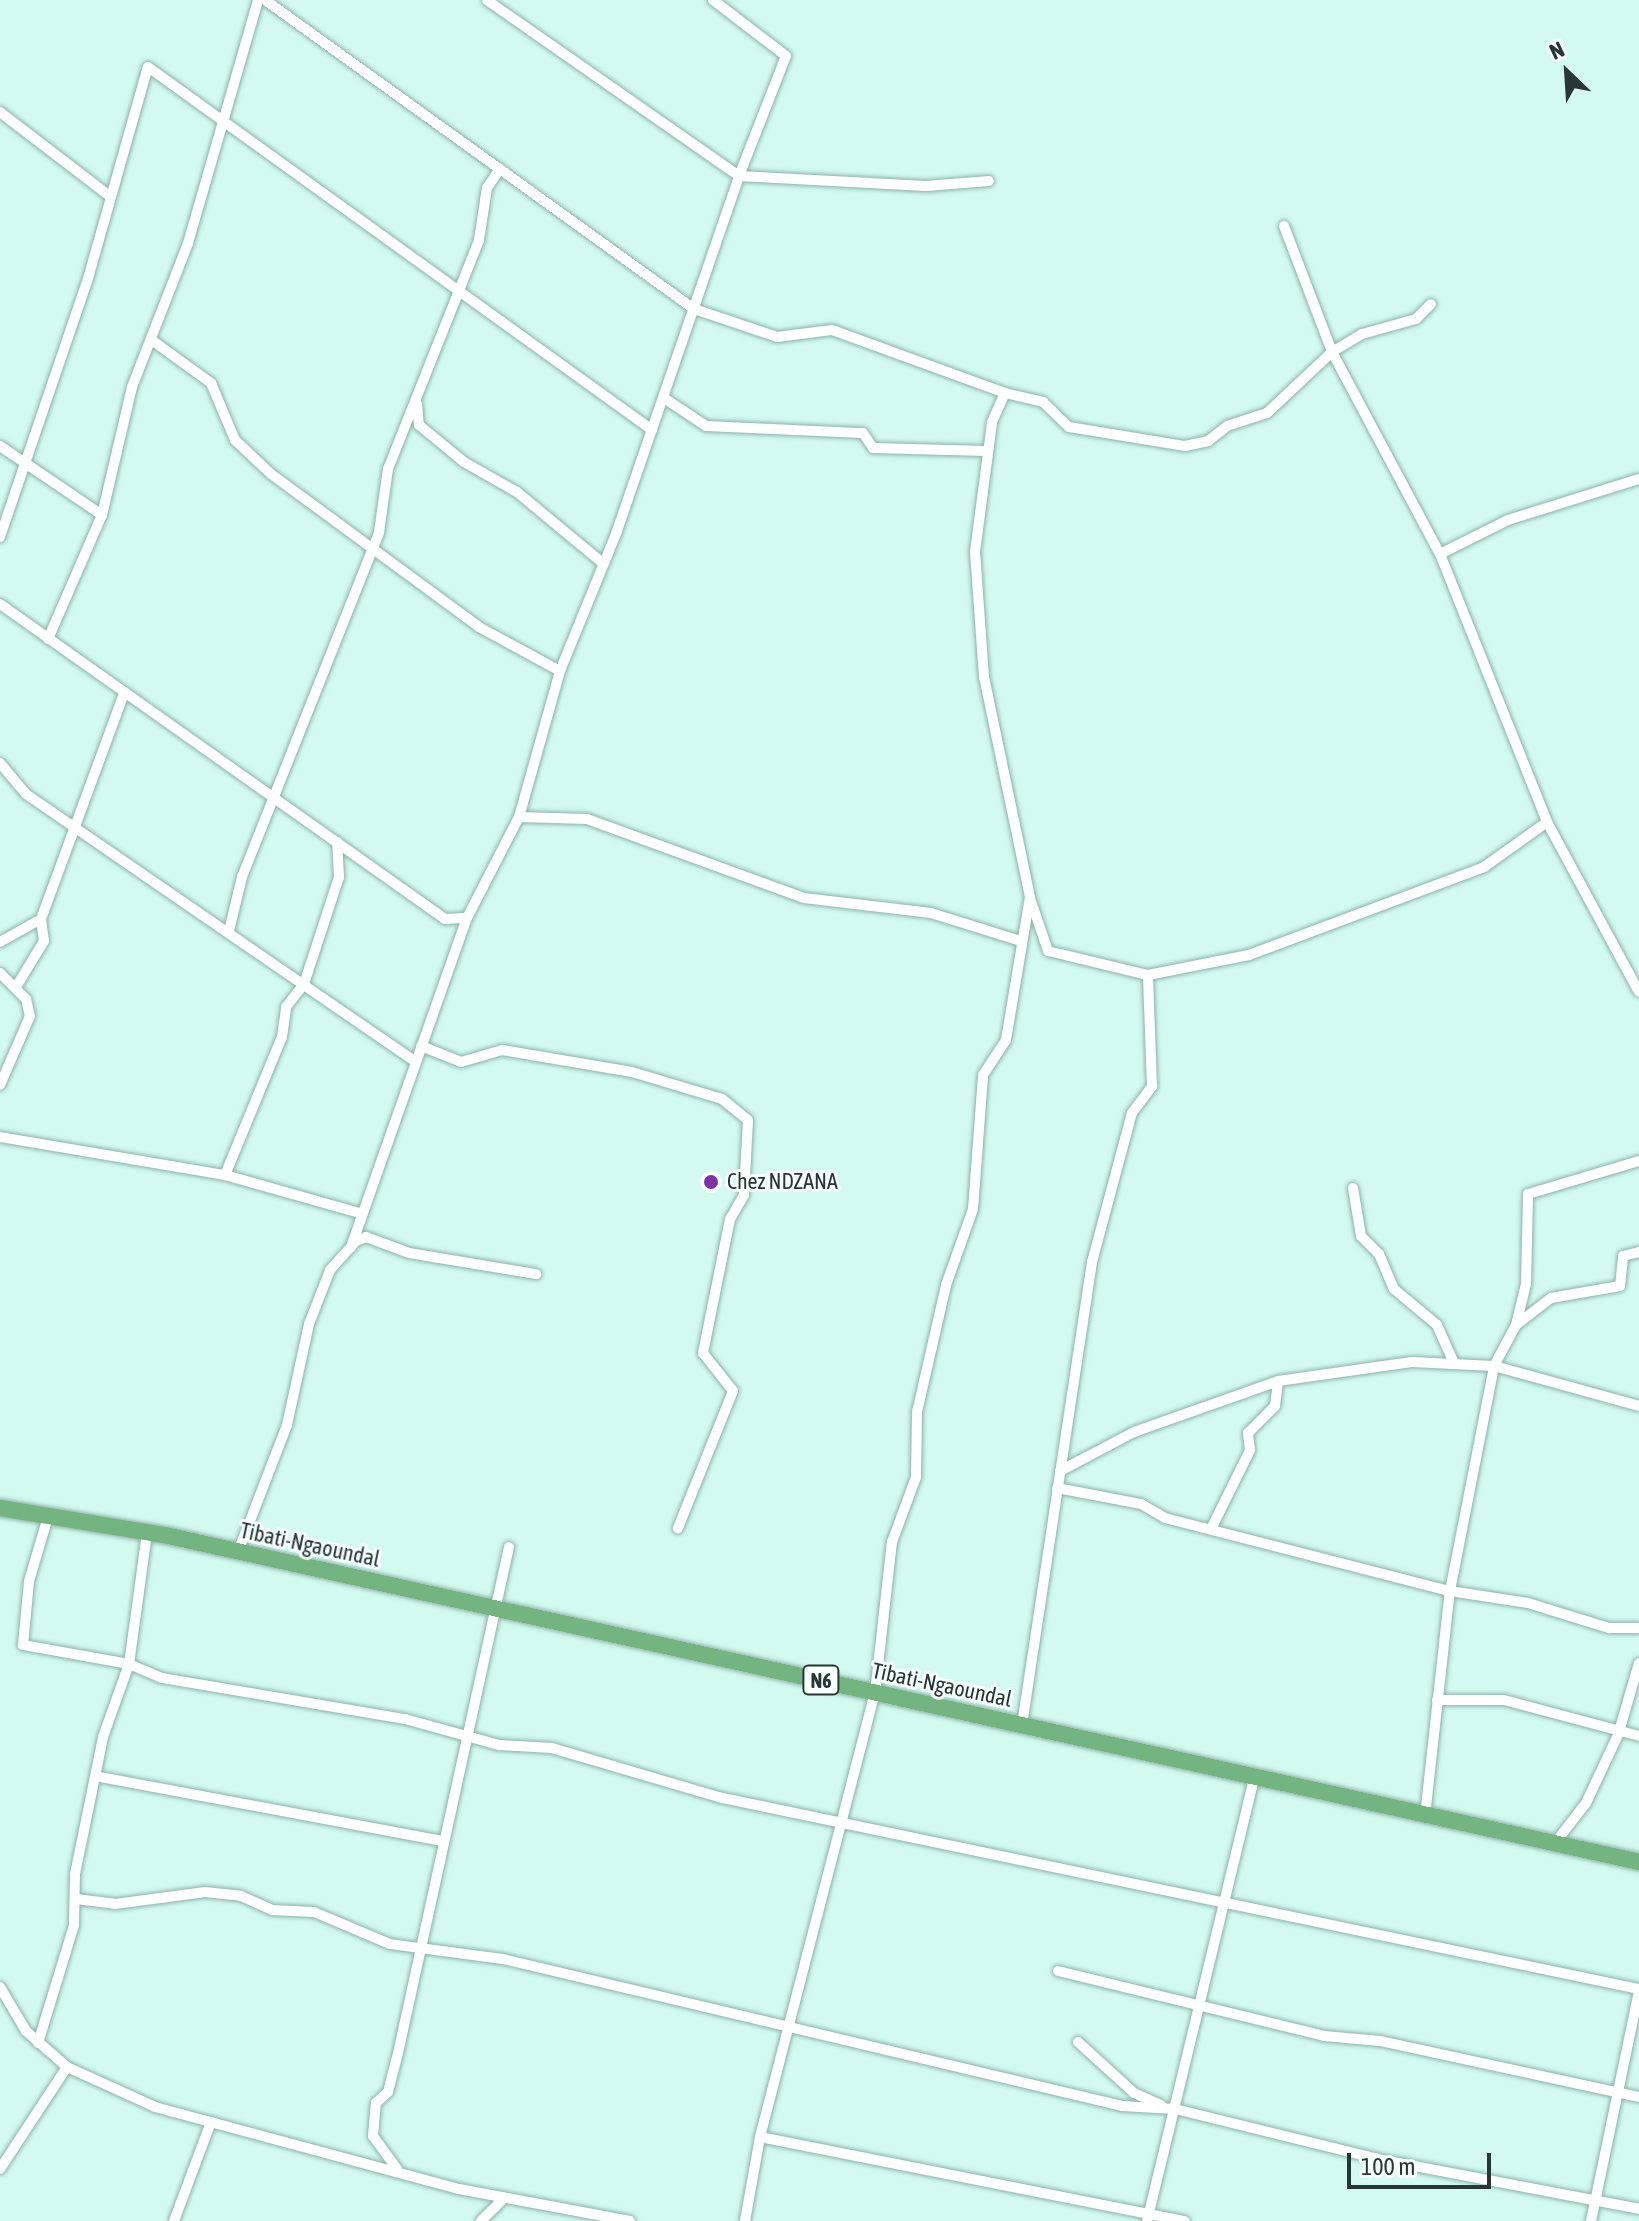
<!DOCTYPE html>
<style>
body{margin:0}
#map{position:relative;width:1639px;height:2221px;overflow:hidden;background:#d2faef;font-family:"Asap Condensed",sans-serif}
div>[style]{position:absolute}
.roads{filter:drop-shadow(0 0 2px #8db3a8) drop-shadow(0 0 2px #8db3a8)}
.minor>*{height:10px;margin:-5px;padding:0 5px;transform-origin:5px;border-radius:5px;background:#fff}
.highway>*{height:16px;margin:-8px;padding:0 8px;transform-origin:8px;border-radius:8px;background:#74b480}
.dots>*{width:22px;height:22px;translate:-50% -50%;box-sizing:border-box;border:4px solid #f7fffd;border-radius:50%}
span{translate:-50% -50%;white-space:nowrap;text-align:center;line-height:1.15;-webkit-text-stroke:6px #f7fffd;paint-order:stroke}
.shield-label span{padding:2px 6px;background:#f7fffd;border:2px solid;border-radius:6px;-webkit-text-stroke-width:0}
.shield-label{font-size:20px;color:#283733;font-weight:700}
.poi-label{font-size:22px;color:#283733}
.left{translate:0 -50%;text-align:left}
.street-label{font-size:22px;color:#283733}
.north{position:absolute;left:1527px;top:32px;width:80px;height:80px;-webkit-text-stroke:6px #f7fffd;paint-order:stroke;rotate:335deg;font-size:22px;font-weight:700;line-height:32px;text-align:center;color:#283733}
.north::after{content:'';display:block;margin:auto;width:28px;height:36px;background:#283733;clip-path:polygon(50% 0,100% 100%,50% 72%,0 100%)}
.scale{position:absolute;left:1347px;top:2153px;width:144px;height:36px;box-sizing:border-box;border:4px solid #283733;border-top:0;padding-left:10px;font-size:24px;line-height:28px;white-space:nowrap;color:#283733;-webkit-text-stroke:6px #f7fffd;paint-order:stroke}
</style>
<div id="map">
<div class="roads">
<div class="minor">
<div style="left:265px;top:0;width:529px;rotate:35.76deg"></div>
<div style="left:694px;top:309px;width:88px;rotate:18.6deg"></div>
<div style="left:777px;top:337px;width:55px;rotate:-7.3deg"></div>
<div style="left:832px;top:330px;width:184px;rotate:20deg"></div>
<div style="left:713px;top:0;width:92px;rotate:37.5deg"></div>
<div style="left:786px;top:56px;width:129px;rotate:111.4deg"></div>
<div style="left:739px;top:176px;width:187px;rotate:3.1deg"></div>
<div style="left:926px;top:186px;width:63px;rotate:-4.5deg"></div>
<div style="left:0;top:112px;width:136px;rotate:37.5deg"></div>
<div style="left:1284px;top:226px;width:135px;rotate:69.1deg"></div>
<div style="left:1332px;top:352px;width:229px;rotate:61.9deg"></div>
<div style="left:1440px;top:554px;width:289px;rotate:68.2deg"></div>
<div style="left:1547px;top:822px;width:193px;rotate:61.6deg"></div>
<div style="left:153px;top:341px;width:72px;rotate:35.9deg"></div>
<div style="left:211px;top:383px;width:62px;rotate:67.2deg"></div>
<div style="left:235px;top:440px;width:50px;rotate:43.4deg"></div>
<div style="left:271px;top:474px;width:258px;rotate:36.3deg"></div>
<div style="left:479px;top:627px;width:92px;rotate:28.5deg"></div>
<div style="left:664px;top:398px;width:50px;rotate:33.7deg"></div>
<div style="left:706px;top:426px;width:157px;rotate:2.6deg"></div>
<div style="left:863px;top:433px;width:18px;rotate:56deg"></div>
<div style="left:873px;top:448px;width:113px;rotate:1.5deg"></div>
<div style="left:417px;top:404px;width:21px;rotate:85deg"></div>
<div style="left:419px;top:425px;width:58px;rotate:39.4deg"></div>
<div style="left:464px;top:462px;width:61px;rotate:29.5deg"></div>
<div style="left:517px;top:492px;width:108px;rotate:39.7deg"></div>
<div style="left:0;top:446px;width:123px;rotate:34.1deg"></div>
<div style="left:0;top:537px;width:269px;rotate:-71.2deg"></div>
<div style="left:87px;top:282px;width:223px;rotate:-74.2deg"></div>
<div style="left:148px;top:67px;width:621px;rotate:35.76deg"></div>
<div style="left:1440px;top:554px;width:76px;rotate:-26.6deg"></div>
<div style="left:1508px;top:520px;width:137px;rotate:-17.4deg"></div>
<div style="left:0;top:604px;width:545px;rotate:35.29deg"></div>
<div style="left:445px;top:919px;width:22px;rotate:-3deg"></div>
<div style="left:48px;top:639px;width:135px;rotate:-66.5deg"></div>
<div style="left:102px;top:515px;width:131px;rotate:-76.8deg"></div>
<div style="left:132px;top:387px;width:155px;rotate:-68.7deg"></div>
<div style="left:188px;top:243px;width:253px;rotate:-73.9deg"></div>
<div style="left:0;top:763px;width:40px;rotate:50deg"></div>
<div style="left:26px;top:794px;width:473px;rotate:34.5deg"></div>
<div style="left:519px;top:817px;width:68px;rotate:1.7deg"></div>
<div style="left:587px;top:819px;width:231px;rotate:20deg"></div>
<div style="left:804px;top:898px;width:128px;rotate:6.7deg"></div>
<div style="left:931px;top:913px;width:94px;rotate:17.3deg"></div>
<div style="left:1030px;top:898px;width:56px;rotate:71.2deg"></div>
<div style="left:1048px;top:951px;width:103px;rotate:13.5deg"></div>
<div style="left:1148px;top:975px;width:103px;rotate:-11.2deg"></div>
<div style="left:1249px;top:955px;width:251px;rotate:-20.5deg"></div>
<div style="left:1484px;top:867px;width:77px;rotate:-35.5deg"></div>
<div style="left:229px;top:931px;width:56px;rotate:-76.5deg"></div>
<div style="left:242px;top:877px;width:371px;rotate:-68.3deg"></div>
<div style="left:379px;top:532px;width:64px;rotate:-81.9deg"></div>
<div style="left:388px;top:469px;width:246px;rotate:-68.3deg"></div>
<div style="left:479px;top:240px;width:53px;rotate:-81.3deg"></div>
<div style="left:487px;top:188px;width:23px;rotate:-56deg"></div>
<div style="left:0;top:942px;width:47px;rotate:-29.3deg"></div>
<div style="left:41px;top:919px;width:240px;rotate:-69.8deg"></div>
<div style="left:0;top:973px;width:37px;rotate:45deg"></div>
<div style="left:26px;top:999px;width:17px;rotate:77deg"></div>
<div style="left:30px;top:1016px;width:75px;rotate:113.5deg"></div>
<div style="left:16px;top:987px;width:54px;rotate:-58.7deg"></div>
<div style="left:44px;top:941px;width:22px;rotate:-98deg"></div>
<div style="left:421px;top:1046px;width:43px;rotate:21.8deg"></div>
<div style="left:461px;top:1062px;width:43px;rotate:-16.3deg"></div>
<div style="left:502px;top:1050px;width:132px;rotate:9.6deg"></div>
<div style="left:632px;top:1072px;width:94px;rotate:16.7deg"></div>
<div style="left:722px;top:1099px;width:33px;rotate:39deg"></div>
<div style="left:748px;top:1120px;width:75px;rotate:93.1deg"></div>
<div style="left:744px;top:1195px;width:28px;rotate:120deg"></div>
<div style="left:730px;top:1219px;width:137px;rotate:101.4deg"></div>
<div style="left:703px;top:1353px;width:48px;rotate:51.7deg"></div>
<div style="left:733px;top:1391px;width:148px;rotate:111.9deg"></div>
<div style="left:0;top:1137px;width:228px;rotate:9.6deg"></div>
<div style="left:225px;top:1175px;width:143px;rotate:15.8deg"></div>
<div style="left:225px;top:1175px;width:149px;rotate:-67.6deg"></div>
<div style="left:282px;top:1037px;width:30px;rotate:-82deg"></div>
<div style="left:286px;top:1007px;width:29px;rotate:-52deg"></div>
<div style="left:304px;top:984px;width:113px;rotate:-71.9deg"></div>
<div style="left:339px;top:877px;width:35px;rotate:-93deg"></div>
<div style="left:1353px;top:1188px;width:49px;rotate:80.5deg"></div>
<div style="left:1361px;top:1236px;width:25px;rotate:45deg"></div>
<div style="left:1379px;top:1254px;width:38px;rotate:67deg"></div>
<div style="left:1394px;top:1289px;width:56px;rotate:39.9deg"></div>
<div style="left:1437px;top:1325px;width:39px;rotate:66deg"></div>
<div style="left:351px;top:1247px;width:349px;rotate:-70.6deg"></div>
<div style="left:467px;top:918px;width:114px;rotate:-62.8deg"></div>
<div style="left:519px;top:817px;width:152px;rotate:-74.3deg"></div>
<div style="left:560px;top:671px;width:151px;rotate:-67.8deg"></div>
<div style="left:617px;top:531px;width:375px;rotate:-71deg"></div>
<div style="left:739px;top:176px;width:307px;rotate:-145.1deg"></div>
<div style="left:1516px;top:1325px;width:42px;rotate:-76.3deg"></div>
<div style="left:1526px;top:1284px;width:90px;rotate:-88.7deg"></div>
<div style="left:1528px;top:1194px;width:116px;rotate:-16.6deg"></div>
<div style="left:1060px;top:1471px;width:84px;rotate:-27.8deg"></div>
<div style="left:1134px;top:1432px;width:153px;rotate:-19.5deg"></div>
<div style="left:1278px;top:1381px;width:135px;rotate:-8.1deg"></div>
<div style="left:1412px;top:1362px;width:82px;rotate:2.8deg"></div>
<div style="left:1494px;top:1366px;width:47px;rotate:-61.8deg"></div>
<div style="left:1516px;top:1325px;width:44px;rotate:-37.6deg"></div>
<div style="left:1551px;top:1298px;width:70px;rotate:-9.9deg"></div>
<div style="left:1620px;top:1286px;width:30px;rotate:-84deg"></div>
<div style="left:1623px;top:1256px;width:16px;rotate:-14deg"></div>
<div style="left:1057px;top:1488px;width:86px;rotate:10.8deg"></div>
<div style="left:1141px;top:1504px;width:28px;rotate:30deg"></div>
<div style="left:1165px;top:1518px;width:294px;rotate:14.4deg"></div>
<div style="left:1450px;top:1591px;width:79px;rotate:8.7deg"></div>
<div style="left:1528px;top:1603px;width:85px;rotate:17.2deg"></div>
<div style="left:1609px;top:1628px;width:30px"></div>
<div style="left:1213px;top:1525px;width:84px;rotate:-63.7deg"></div>
<div style="left:1250px;top:1450px;width:17px;rotate:-97deg"></div>
<div style="left:1248px;top:1433px;width:38px;rotate:-45deg"></div>
<div style="left:1275px;top:1406px;width:25px;rotate:-83deg"></div>
<div style="left:147px;top:1533px;width:132px;rotate:97.8deg"></div>
<div style="left:129px;top:1664px;width:36px;rotate:23deg"></div>
<div style="left:162px;top:1678px;width:246px;rotate:9.6deg"></div>
<div style="left:405px;top:1719px;width:98px;rotate:15.5deg"></div>
<div style="left:499px;top:1745px;width:53px;rotate:3.2deg"></div>
<div style="left:552px;top:1748px;width:173px;rotate:16.4deg"></div>
<div style="left:718px;top:1797px;width:941px;rotate:11.78deg"></div>
<div style="left:238px;top:1552px;width:136px;rotate:-68.9deg"></div>
<div style="left:287px;top:1425px;width:103px;rotate:-77.7deg"></div>
<div style="left:309px;top:1324px;width:58px;rotate:-68.7deg"></div>
<div style="left:330px;top:1270px;width:39px;rotate:-48deg"></div>
<div style="left:356px;top:1241px;width:11px;rotate:-22deg"></div>
<div style="left:366px;top:1237px;width:46px;rotate:20.4deg"></div>
<div style="left:409px;top:1253px;width:129px;rotate:9.4deg"></div>
<div style="left:1437px;top:1700px;width:67px"></div>
<div style="left:1504px;top:1700px;width:140px;rotate:14.9deg"></div>
<div style="left:1022px;top:1725px;width:468px;rotate:-81.4deg"></div>
<div style="left:1092px;top:1262px;width:154px;rotate:-75deg"></div>
<div style="left:1132px;top:1113px;width:34px;rotate:-53deg"></div>
<div style="left:1152px;top:1086px;width:111px;rotate:-92.1deg"></div>
<div style="left:95px;top:1776px;width:354px;rotate:10.6deg"></div>
<div style="left:1425px;top:1816px;width:226px;rotate:-83.7deg"></div>
<div style="left:1450px;top:1591px;width:229px;rotate:-78.9deg"></div>
<div style="left:1494px;top:1366px;width:150px;rotate:15.4deg"></div>
<div style="left:1555px;top:1843px;width:51px;rotate:-52.2deg"></div>
<div style="left:1586px;top:1803px;width:75px;rotate:-64.8deg"></div>
<div style="left:1618px;top:1735px;width:75px;rotate:-73.7deg"></div>
<div style="left:76px;top:1899px;width:39px;rotate:7deg"></div>
<div style="left:115px;top:1904px;width:91px;rotate:-7.6deg"></div>
<div style="left:205px;top:1892px;width:36px;rotate:6deg"></div>
<div style="left:241px;top:1896px;width:34px;rotate:24deg"></div>
<div style="left:272px;top:1910px;width:42px;rotate:2.7deg"></div>
<div style="left:314px;top:1912px;width:82px;rotate:22.8deg"></div>
<div style="left:390px;top:1944px;width:114px;rotate:7.6deg"></div>
<div style="left:503px;top:1959px;width:636px;rotate:13.36deg"></div>
<div style="left:1122px;top:2106px;width:53px;rotate:3.2deg"></div>
<div style="left:1175px;top:2109px;width:209px;rotate:13.8deg"></div>
<div style="left:1378px;top:2159px;width:266px;rotate:10.8deg"></div>
<div style="left:1058px;top:1971px;width:274px;rotate:13.7deg"></div>
<div style="left:1324px;top:2036px;width:56px;rotate:5.1deg"></div>
<div style="left:1380px;top:2041px;width:265px;rotate:12.2deg"></div>
<div style="left:0;top:1987px;width:51px;rotate:59.4deg"></div>
<div style="left:26px;top:2031px;width:55px;rotate:41.3deg"></div>
<div style="left:67px;top:2067px;width:97px;rotate:24.4deg"></div>
<div style="left:155px;top:2107px;width:315px;rotate:15.1deg"></div>
<div style="left:459px;top:2189px;width:174px;rotate:10.6deg"></div>
<div style="left:1078px;top:2042px;width:76px;rotate:42.3deg"></div>
<div style="left:1134px;top:2093px;width:30px;rotate:24deg"></div>
<div style="left:38px;top:2043px;width:123px;rotate:-73deg"></div>
<div style="left:74px;top:1925px;width:51px;rotate:-88.9deg"></div>
<div style="left:75px;top:1874px;width:140px;rotate:-78.4deg"></div>
<div style="left:103px;top:1737px;width:77px;rotate:-70.4deg"></div>
<div style="left:129px;top:1664px;width:108px;rotate:-169.8deg"></div>
<div style="left:23px;top:1645px;width:64px;rotate:-84.6deg"></div>
<div style="left:29px;top:1581px;width:67px;rotate:-73.5deg"></div>
<div style="left:760px;top:2137px;width:433px;rotate:11.2deg"></div>
<div style="left:0;top:2169px;width:122px;rotate:-56.7deg"></div>
<div style="left:397px;top:2169px;width:41px;rotate:-126deg"></div>
<div style="left:373px;top:2136px;width:33px;rotate:-85deg"></div>
<div style="left:376px;top:2103px;width:16px;rotate:-43deg"></div>
<div style="left:388px;top:2092px;width:40px;rotate:-75.6deg"></div>
<div style="left:398px;top:2053px;width:518px;rotate:-77.63deg"></div>
<div style="left:174px;top:2221px;width:106px;rotate:-69.5deg"></div>
<div style="left:481px;top:2221px;width:33px;rotate:-45deg"></div>
<div style="left:745px;top:2221px;width:85px;rotate:-79.9deg"></div>
<div style="left:760px;top:2137px;width:459px;rotate:-75.5deg"></div>
<div style="left:875px;top:1693px;width:152px;rotate:-83.6deg"></div>
<div style="left:892px;top:1542px;width:69px;rotate:-69.7deg"></div>
<div style="left:916px;top:1477px;width:65px;rotate:-89.1deg"></div>
<div style="left:917px;top:1412px;width:130px;rotate:-77.1deg"></div>
<div style="left:946px;top:1285px;width:81px;rotate:-70.4deg"></div>
<div style="left:973px;top:1209px;width:134px;rotate:-85.7deg"></div>
<div style="left:983px;top:1075px;width:42px;rotate:-56.7deg"></div>
<div style="left:1006px;top:1040px;width:145px;rotate:-80.5deg"></div>
<div style="left:1030px;top:897px;width:225px;rotate:-101.8deg"></div>
<div style="left:984px;top:677px;width:125px;rotate:-94.1deg"></div>
<div style="left:975px;top:552px;width:131px;rotate:-82.5deg"></div>
<div style="left:992px;top:422px;width:32px;rotate:-66deg"></div>
<div style="left:1005px;top:393px;width:39px;rotate:13deg"></div>
<div style="left:1043px;top:402px;width:36px;rotate:44deg"></div>
<div style="left:1069px;top:427px;width:118px;rotate:9.3deg"></div>
<div style="left:1185px;top:446px;width:24px;rotate:-12deg"></div>
<div style="left:1208px;top:441px;width:24px;rotate:-38deg"></div>
<div style="left:1227px;top:426px;width:42px;rotate:-18deg"></div>
<div style="left:1267px;top:413px;width:89px;rotate:-43.2deg"></div>
<div style="left:1332px;top:352px;width:35px;rotate:-31deg"></div>
<div style="left:1362px;top:334px;width:56px;rotate:-15.5deg"></div>
<div style="left:1416px;top:319px;width:21px;rotate:-45deg"></div>
<div style="left:1147px;top:2221px;width:458px;rotate:-76.4deg"></div>
<div style="left:1591px;top:2221px;width:234px;rotate:-78.2deg"></div>
</div>
<div class="highway">
<div style="left:0;top:1508px;width:171px;rotate:9.4deg"></div>
<div style="left:169px;top:1536px;width:1506px;rotate:12.5deg"></div>
</div>
</div>
<div class="dots">
<div style="left:711px;top:1182px;background:#8233a3"></div>
</div>
<div class="shield-label">
<span style="left:821px;top:1680px">N6</span>
</div>
<div class="poi-label">
<span class="left" style="left:727px;top:1182px">Chez NDZANA</span>
</div>
<div class="street-label">
<span style="left:310px;top:1545px;rotate:12deg">Tibati-Ngaoundal</span>
<span style="left:942px;top:1685px;rotate:12deg">Tibati-Ngaoundal</span>
</div>
<div class="north">N</div>
<div class="scale">100 m</div>
</div>
